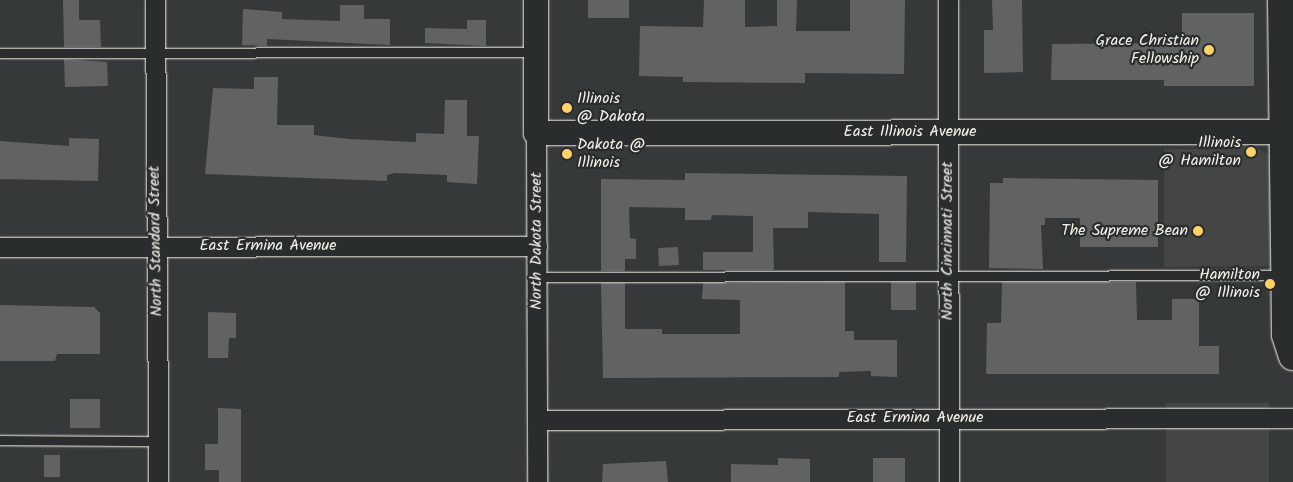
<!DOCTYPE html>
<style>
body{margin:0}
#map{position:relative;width:1293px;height:482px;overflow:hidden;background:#363939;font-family:Kalam,sans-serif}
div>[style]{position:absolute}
.built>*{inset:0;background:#434645;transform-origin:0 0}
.building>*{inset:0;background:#616362;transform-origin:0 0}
.roads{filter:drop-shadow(0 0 1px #f4f1e8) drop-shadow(0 0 1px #f4f1e8)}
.service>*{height:9px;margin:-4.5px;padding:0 4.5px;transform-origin:4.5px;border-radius:4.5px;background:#2a2d2e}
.minor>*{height:19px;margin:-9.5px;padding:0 9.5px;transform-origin:9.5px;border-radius:9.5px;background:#2a2d2e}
.tertiary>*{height:24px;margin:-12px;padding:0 12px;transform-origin:12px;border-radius:12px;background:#2a2d2e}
.primary>*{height:28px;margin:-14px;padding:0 14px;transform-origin:14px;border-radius:14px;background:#2a2d2e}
.dots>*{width:14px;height:14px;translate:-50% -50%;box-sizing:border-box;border:2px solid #2a2d2e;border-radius:50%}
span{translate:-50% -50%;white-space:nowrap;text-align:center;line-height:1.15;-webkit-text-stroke:4.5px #2a2d2e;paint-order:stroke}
.poi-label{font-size:16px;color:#f4f1e8}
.right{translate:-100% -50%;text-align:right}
.left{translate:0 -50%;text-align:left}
.street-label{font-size:16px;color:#f4f1e8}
</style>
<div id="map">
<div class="built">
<div style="clip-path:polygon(1250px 143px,1269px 155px,1271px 266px,1164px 267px,1164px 149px,1232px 149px)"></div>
<div style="left:1166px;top:403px;width:103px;height:79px"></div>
</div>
<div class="building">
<div style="clip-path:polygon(63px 0,79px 0,79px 20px,100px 20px,101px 47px,64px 47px)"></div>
<div style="left:588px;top:0;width:41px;height:18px"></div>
<div style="clip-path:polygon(704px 0,745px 0,745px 27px,777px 26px,777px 0,797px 0,796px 31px,850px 31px,850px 0,905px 0,904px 74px,805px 73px,805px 83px,683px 82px,683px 77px,639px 76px,640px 26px,703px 27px)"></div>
<div style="clip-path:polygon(992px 0,1022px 0,1023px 72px,984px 73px,984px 30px,993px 30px)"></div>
<div style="clip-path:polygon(340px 5px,364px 5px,364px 19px,390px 19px,390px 45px,267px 39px,267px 46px,242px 45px,243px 9px,282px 12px,282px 19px,340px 21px)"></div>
<div style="clip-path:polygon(1182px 13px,1254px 13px,1254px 86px,1164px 86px,1164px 80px,1051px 80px,1052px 44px,1182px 43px)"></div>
<div style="clip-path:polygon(467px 20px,486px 20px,486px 46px,425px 43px,425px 28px,467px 29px)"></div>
<div style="clip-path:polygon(64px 59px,107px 62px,108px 86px,65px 87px)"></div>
<div style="clip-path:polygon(254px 77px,278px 77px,277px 125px,314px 125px,314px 135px,349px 139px,416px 142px,416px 133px,444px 134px,445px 100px,467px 100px,467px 136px,479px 136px,477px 184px,447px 182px,447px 175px,395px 173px,387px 175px,387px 181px,205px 174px,213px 88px,254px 89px)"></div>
<div style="clip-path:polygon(69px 138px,99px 139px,98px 181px,0 179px,0 141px,69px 146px)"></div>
<div style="clip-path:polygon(685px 173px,907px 176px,906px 262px,879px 262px,879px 214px,808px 212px,808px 228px,773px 228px,774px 270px,703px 270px,703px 252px,753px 252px,753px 216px,712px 215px,711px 220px,685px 220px,685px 208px,629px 207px,630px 238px,636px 239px,636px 259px,625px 259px,625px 271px,601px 271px,601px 179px,685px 180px)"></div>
<div style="clip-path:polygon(1003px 178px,1158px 180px,1158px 247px,1080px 247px,1080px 218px,1045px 218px,1045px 225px,1041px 225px,1043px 269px,989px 268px,990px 183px,1003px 183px)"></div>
<div style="left:678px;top:247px;width:18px;height:20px;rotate:87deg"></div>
<div style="clip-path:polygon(845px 282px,845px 331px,854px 331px,854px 340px,897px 340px,897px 377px,871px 376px,871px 371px,839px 372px,839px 377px,603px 378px,601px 283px,625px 283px,625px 329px,662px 329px,662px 334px,740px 334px,740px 300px,702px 299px,703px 283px)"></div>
<div style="left:891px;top:282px;width:25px;height:28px"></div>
<div style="clip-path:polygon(1002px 282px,1136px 282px,1137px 320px,1172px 320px,1172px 299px,1199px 299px,1199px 346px,1219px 346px,1219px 374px,986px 374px,987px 323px,1001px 323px)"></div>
<div style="clip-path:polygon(0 305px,94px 307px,100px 313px,100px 354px,57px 354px,55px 361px,0 361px)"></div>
<div style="clip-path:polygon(208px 312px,236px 313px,236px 338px,229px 338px,228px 358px,208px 358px)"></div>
<div style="left:70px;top:399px;width:30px;height:29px"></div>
<div style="clip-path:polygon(218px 408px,241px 409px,241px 482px,219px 482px,219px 470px,205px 470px,205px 444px,218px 444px)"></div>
<div style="left:44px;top:455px;width:16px;height:22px"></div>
<div style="clip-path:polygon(778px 458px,810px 459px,810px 482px,731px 482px,731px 464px,778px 465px)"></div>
<div style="left:873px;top:458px;width:32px;height:24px"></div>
<div style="clip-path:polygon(666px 461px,668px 482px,602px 482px,603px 464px)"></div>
</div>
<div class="roads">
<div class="service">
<div style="left:0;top:53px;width:535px;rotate:-0.11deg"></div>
<div style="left:537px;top:277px;width:744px;rotate:-0.15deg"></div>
<div style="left:0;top:440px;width:158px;rotate:0.4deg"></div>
</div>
<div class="minor">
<div style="left:155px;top:0;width:482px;rotate:89.6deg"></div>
<div style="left:948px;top:0;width:482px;rotate:89.9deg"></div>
<div style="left:536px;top:133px;width:349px;rotate:89.8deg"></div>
<div style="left:0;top:247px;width:537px;rotate:-0.11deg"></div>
<div style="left:537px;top:420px;width:756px;rotate:-0.15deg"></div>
</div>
<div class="tertiary">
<div style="left:536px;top:0;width:133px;rotate:90deg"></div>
<div style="left:536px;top:133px;width:748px;rotate:-0.08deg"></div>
</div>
<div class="primary">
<div style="left:1282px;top:0;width:335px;rotate:89.3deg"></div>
<div style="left:1286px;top:335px;width:22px;rotate:72deg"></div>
</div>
</div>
<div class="dots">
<div style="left:1209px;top:50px;background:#ffd166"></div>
<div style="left:567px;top:108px;background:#ffd166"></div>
<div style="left:1251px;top:152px;background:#ffd166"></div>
<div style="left:567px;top:154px;background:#ffd166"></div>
<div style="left:1198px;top:231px;background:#ffd166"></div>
<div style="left:1270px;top:284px;background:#ffd166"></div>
</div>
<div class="poi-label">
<span class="right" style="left:1199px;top:50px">Grace Christian<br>Fellowship</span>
<span class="left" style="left:577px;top:108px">Illinois<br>@ Dakota</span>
<span class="right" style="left:1241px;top:152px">Illinois<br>@ Hamilton</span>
<span class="left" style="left:577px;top:154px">Dakota @<br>Illinois</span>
<span class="right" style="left:1188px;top:231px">The Supreme Bean</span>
<span class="right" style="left:1260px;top:284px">Hamilton<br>@ Illinois</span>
</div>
<div class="street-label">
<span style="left:910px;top:132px">East Illinois Avenue</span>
<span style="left:156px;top:241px;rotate:-91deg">North Standard Street</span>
<span style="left:537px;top:241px;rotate:-90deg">North Dakota Street</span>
<span style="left:948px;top:241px;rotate:-90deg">North Cincinnati Street</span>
<span style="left:268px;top:246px">East Ermina Avenue</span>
<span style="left:915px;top:418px">East Ermina Avenue</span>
</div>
</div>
